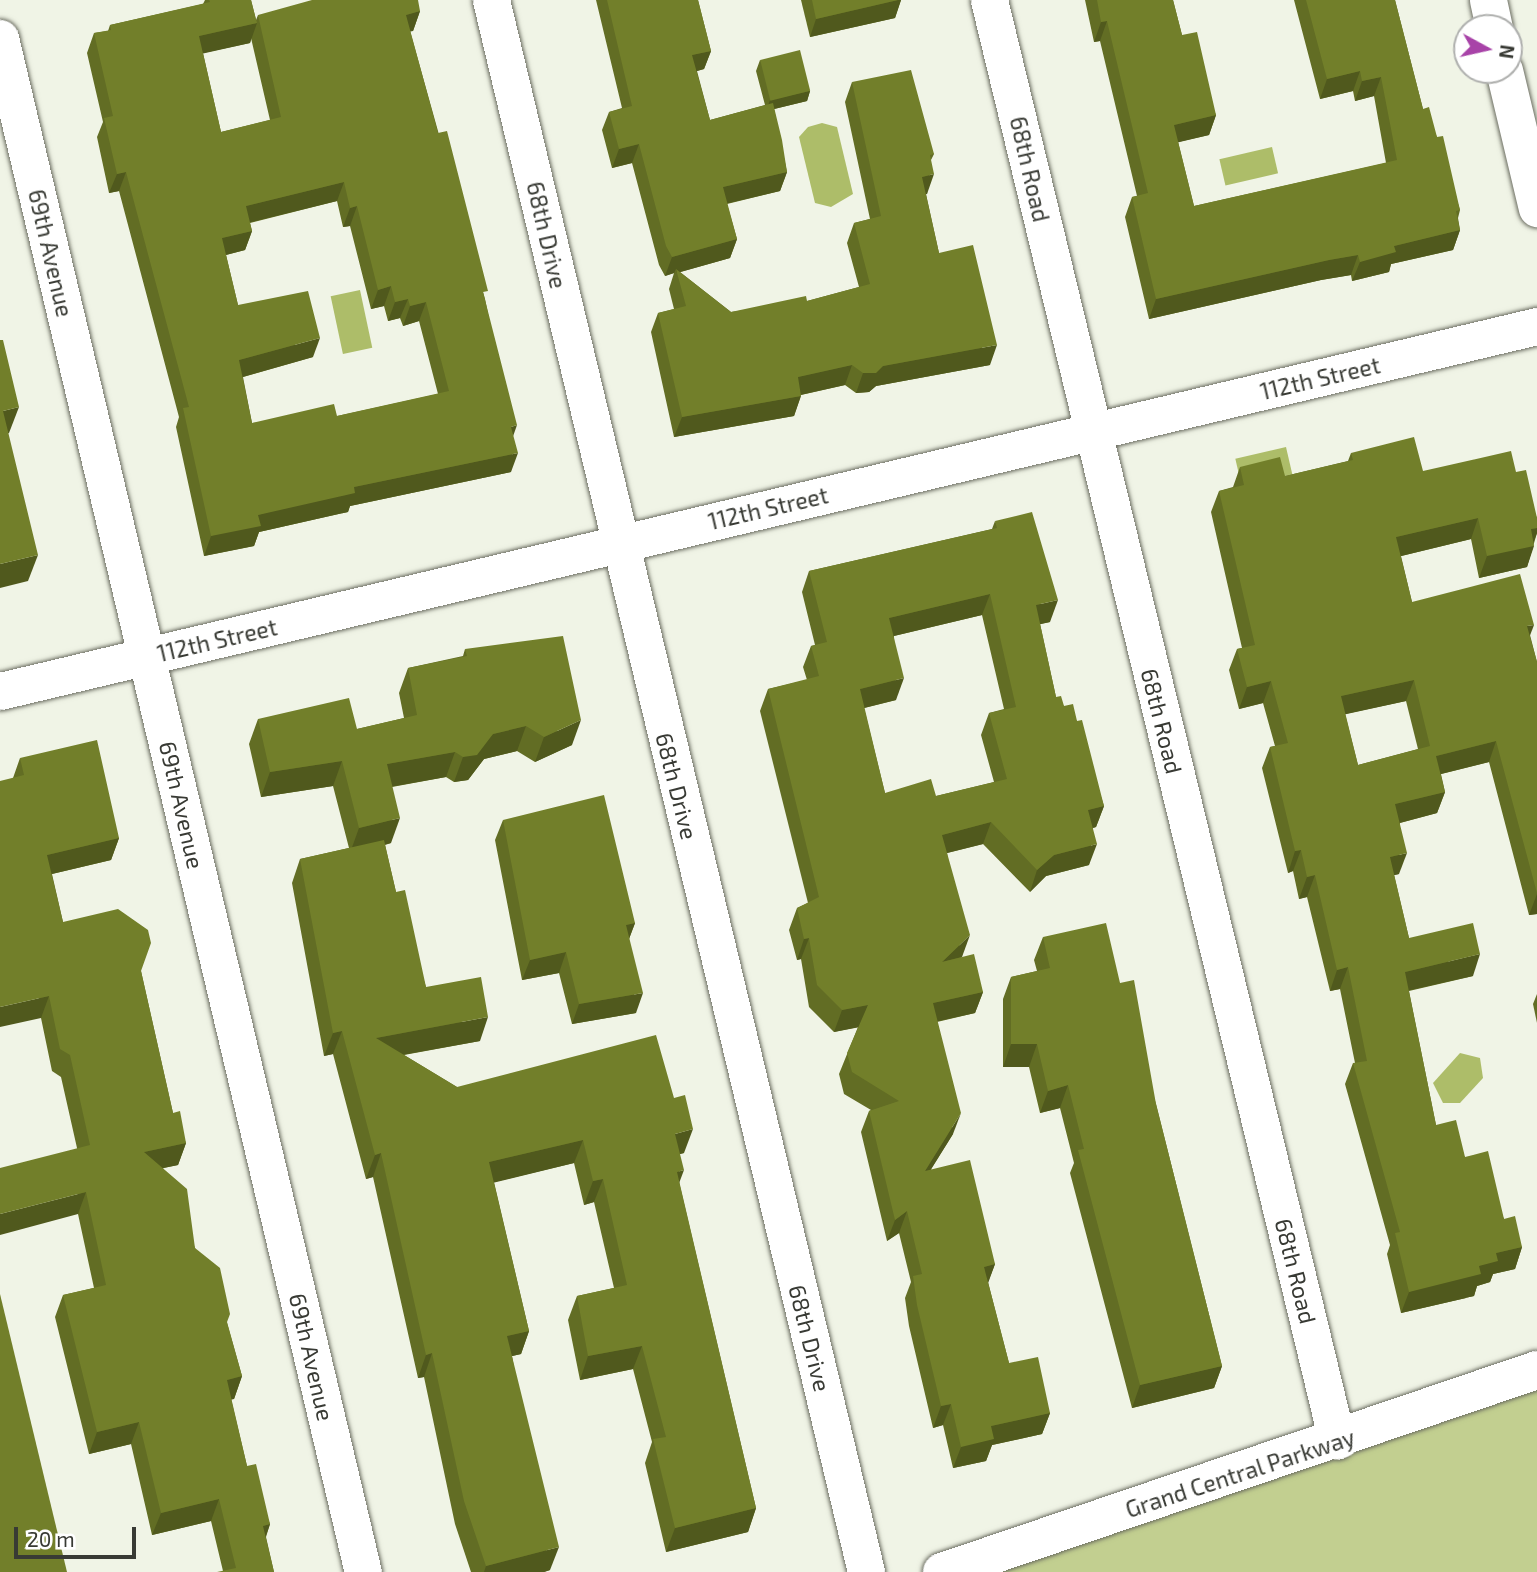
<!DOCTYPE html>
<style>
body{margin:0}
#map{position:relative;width:1537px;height:1572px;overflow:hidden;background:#f0f4e6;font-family:"Exo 2",sans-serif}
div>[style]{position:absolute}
.green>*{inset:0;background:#c2cf90}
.water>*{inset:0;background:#adbd69;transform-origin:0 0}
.roads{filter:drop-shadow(0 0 2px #6b6d61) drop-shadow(0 0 2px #6b6d61)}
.street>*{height:37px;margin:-18.5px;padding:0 18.5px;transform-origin:18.5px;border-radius:18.5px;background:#fff}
.secondary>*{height:38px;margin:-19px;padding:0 19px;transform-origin:19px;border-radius:19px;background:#fff}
.wall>*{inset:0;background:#626d24}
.shaded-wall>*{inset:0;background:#50591d}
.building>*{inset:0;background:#727f2a;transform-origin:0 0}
span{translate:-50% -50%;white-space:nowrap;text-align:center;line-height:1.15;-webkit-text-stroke:7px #fff;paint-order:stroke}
.street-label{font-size:23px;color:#383a34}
.north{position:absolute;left:1453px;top:14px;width:70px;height:70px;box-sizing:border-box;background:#fff;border:2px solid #afb0ae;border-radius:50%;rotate:98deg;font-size:19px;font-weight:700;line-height:28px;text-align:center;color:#383a34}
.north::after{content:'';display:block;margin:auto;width:24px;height:32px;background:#a843a8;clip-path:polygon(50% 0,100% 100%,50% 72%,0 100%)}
.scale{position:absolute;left:14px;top:1527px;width:122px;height:32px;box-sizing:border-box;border:4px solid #383a34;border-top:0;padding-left:9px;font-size:21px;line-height:24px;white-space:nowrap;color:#383a34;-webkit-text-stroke:5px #fff;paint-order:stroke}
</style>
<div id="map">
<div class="green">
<div style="clip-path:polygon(1537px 1370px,1537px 1572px,942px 1572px)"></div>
</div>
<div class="water">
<div style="clip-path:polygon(822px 123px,837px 127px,853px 194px,831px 207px,815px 203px,799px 137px,808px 127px)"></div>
<div style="left:1272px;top:147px;width:27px;height:54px;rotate:77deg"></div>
<div style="left:360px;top:290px;width:59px;height:30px;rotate:78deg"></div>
<div style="left:1286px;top:447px;width:28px;height:52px;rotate:77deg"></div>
<div style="clip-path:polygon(1460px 1053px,1480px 1058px,1483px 1078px,1460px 1103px,1443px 1103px,1433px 1083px)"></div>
</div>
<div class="roads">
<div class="street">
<div style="left:491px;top:0;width:1616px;rotate:76.58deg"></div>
<div style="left:989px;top:0;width:1482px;rotate:76.42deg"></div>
<div style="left:1488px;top:0;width:29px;rotate:78deg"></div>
<div style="left:0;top:38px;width:1576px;rotate:76.69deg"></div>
<div style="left:1504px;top:70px;width:142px;rotate:76.6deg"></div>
<div style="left:0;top:691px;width:1580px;rotate:-13.36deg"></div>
</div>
<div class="secondary">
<div style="left:942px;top:1572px;width:628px;rotate:-18.75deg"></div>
</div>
</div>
<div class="wall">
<div style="clip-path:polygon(evenodd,205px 0,251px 0,256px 20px,258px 15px,420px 11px,413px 31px,410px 31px,485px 299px,513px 435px,511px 472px,350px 506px,348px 512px,259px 532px,254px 546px,204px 556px,176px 427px,179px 417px,119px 191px,109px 193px,97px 137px,103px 122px,87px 53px,94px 33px,108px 31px,110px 25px,203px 4px,205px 0,251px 38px,270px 120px,221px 132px,203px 53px,250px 43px,251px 38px,205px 0,337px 201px,343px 227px,350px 226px,371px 309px,384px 306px,388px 321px,400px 318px,403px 326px,419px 321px,438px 394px,337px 416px,252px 423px,243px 377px,313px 357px,238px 305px,226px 255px,245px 250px,252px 231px,250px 223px,337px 201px)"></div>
<div style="clip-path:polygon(596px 0,698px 0,711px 51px,704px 69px,697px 71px,710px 120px,765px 105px,756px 71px,760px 60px,810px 91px,807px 101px,774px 109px,787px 172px,780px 191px,727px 204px,737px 239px,730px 258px,680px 272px,731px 312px,807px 301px,859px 287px,847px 243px,854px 223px,870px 219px,845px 102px,852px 82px,934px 154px,931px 160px,927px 194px,926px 194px,939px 253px,990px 365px,876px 386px,869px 392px,856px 393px,845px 385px,801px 395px,794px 416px,674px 437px,651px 332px,658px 313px,674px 309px,669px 289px,674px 273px,665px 276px,659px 265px,632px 163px,612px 168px,602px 130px,609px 112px,622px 108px)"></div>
<div style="clip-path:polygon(801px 0,901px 0,895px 18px,810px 37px)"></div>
<div style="clip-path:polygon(1085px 0,1173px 0,1182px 35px,1216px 115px,1209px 135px,1178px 142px,1194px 206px,1386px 163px,1374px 96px,1355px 101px,1353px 91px,1320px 99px,1294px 0,1395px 0,1423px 109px,1437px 137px,1460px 210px,1458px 218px,1460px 230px,1453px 250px,1391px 264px,1389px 272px,1352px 281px,1351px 275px,1321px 280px,1149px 319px,1125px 217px,1132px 197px,1137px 196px,1100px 41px,1094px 42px)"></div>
<div style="clip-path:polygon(evenodd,1351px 453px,1423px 471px,1516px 472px,1537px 518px,1537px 533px,1527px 567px,1479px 578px,1471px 539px,1401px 556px,1412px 602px,1530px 635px,1537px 662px,1537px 914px,1529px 915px,1489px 762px,1441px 774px,1445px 792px,1437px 813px,1400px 823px,1399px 874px,1394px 875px,1409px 938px,1473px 976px,1409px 991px,1436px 1125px,1465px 1157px,1522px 1247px,1515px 1269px,1493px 1274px,1490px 1282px,1477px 1286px,1474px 1296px,1401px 1313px,1387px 1254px,1390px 1245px,1345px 1084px,1353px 1063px,1355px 1063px,1340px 989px,1330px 991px,1307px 897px,1299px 899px,1293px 871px,1288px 873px,1262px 768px,1270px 747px,1275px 746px,1263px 703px,1239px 709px,1229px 670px,1237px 649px,1242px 648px,1211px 512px,1219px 491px,1233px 487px,1240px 467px,1285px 476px,1348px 461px,1351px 453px,1406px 701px,1418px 749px,1358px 765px,1345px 714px,1406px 701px)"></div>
<div style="clip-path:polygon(evenodd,995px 521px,1050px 622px,1040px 624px,1056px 697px,1077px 721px,1104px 806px,1096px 827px,1093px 828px,1089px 865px,1046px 876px,1030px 892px,983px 844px,947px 853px,961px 957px,983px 992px,975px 1013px,937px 1022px,953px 1134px,931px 1169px,995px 1264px,988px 1282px,1009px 1363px,1050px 1413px,1042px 1434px,992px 1445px,986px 1461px,953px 1468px,943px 1425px,933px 1428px,909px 1326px,905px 1298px,911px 1282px,899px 1233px,887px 1241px,861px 1132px,869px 1111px,871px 1110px,844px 1094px,839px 1074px,858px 1027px,834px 1032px,809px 1007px,801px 959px,797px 960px,789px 930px,797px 908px,808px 903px,760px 711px,768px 689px,807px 680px,803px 667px,811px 646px,815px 645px,802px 592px,809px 571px,992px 529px,995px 521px,982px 615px,1004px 709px,989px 713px,981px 735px,994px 782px,936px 796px,885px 793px,864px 708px,896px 700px,894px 636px,982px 615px)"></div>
<div style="clip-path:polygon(465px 649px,572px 745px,535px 762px,517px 751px,484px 759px,468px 780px,454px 782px,446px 777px,392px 787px,391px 843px,385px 845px,396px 892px,426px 987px,480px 1041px,404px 1055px,457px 1087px,684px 1153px,680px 1154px,679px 1182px,756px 1508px,748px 1532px,666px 1552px,645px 1463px,652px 1442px,633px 1369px,580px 1380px,568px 1320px,577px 1296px,614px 1288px,594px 1202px,584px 1205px,574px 1163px,494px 1182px,529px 1331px,521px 1354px,512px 1356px,550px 1570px,544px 1572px,471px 1572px,455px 1524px,424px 1377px,418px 1378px,373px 1177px,366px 1179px,333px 1054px,324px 1056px,292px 883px,300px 859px,349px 848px,333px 786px,261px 797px,249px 744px,258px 719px,357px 729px,404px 718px,399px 693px,408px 668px,463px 656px)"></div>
<div style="clip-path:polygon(20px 758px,119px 838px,111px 860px,52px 874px,63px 922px,141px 971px,173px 1113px,186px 1143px,178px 1165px,163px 1168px,195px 1248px,227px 1323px,242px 1376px,234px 1399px,231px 1399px,247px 1466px,270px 1524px,266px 1537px,274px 1572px,223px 1571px,211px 1521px,152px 1535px,131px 1444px,89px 1454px,55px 1317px,63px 1295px,94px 1288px,78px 1214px,77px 1148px,61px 1077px,52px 1071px,41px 1018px,13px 778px)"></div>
<div style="clip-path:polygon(503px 820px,635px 923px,629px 939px,636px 1013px,572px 1024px,559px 973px,522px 980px,495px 840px)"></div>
<div style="clip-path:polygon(1043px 937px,1120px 983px,1156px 1104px,1222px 1366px,1214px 1388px,1132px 1408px,1070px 1173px,1074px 1163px,1060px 1108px,1040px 1113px,1029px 1067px,1003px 1067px,1003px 999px,1011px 977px,1037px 971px,1034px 960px)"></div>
<div style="clip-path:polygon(1537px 994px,1537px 1023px,1533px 1004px)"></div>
</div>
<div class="shaded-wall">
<div style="clip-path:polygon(898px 0,901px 0,895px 18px,810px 37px,816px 19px)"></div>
<div style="clip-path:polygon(420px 11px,413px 31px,399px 34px,406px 15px)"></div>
<div style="clip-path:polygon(1107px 21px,1100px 41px,1094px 42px,1101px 22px)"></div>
<div style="clip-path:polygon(257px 23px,250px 43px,192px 56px,199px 36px)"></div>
<div style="clip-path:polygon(711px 51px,704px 69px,686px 74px,692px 55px)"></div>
<div style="clip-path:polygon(1360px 71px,1353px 91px,1320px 99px,1327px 79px)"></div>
<div style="clip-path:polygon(1381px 77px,1374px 96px,1355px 101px,1362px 81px)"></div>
<div style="clip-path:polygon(810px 91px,807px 101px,766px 111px,770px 100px)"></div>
<div style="clip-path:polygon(1216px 115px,1209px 135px,1167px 145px,1174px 125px)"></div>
<div style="clip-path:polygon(639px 144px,632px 163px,612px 168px,619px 149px)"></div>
<div style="clip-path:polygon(126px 172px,119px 191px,109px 193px,117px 174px)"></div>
<div style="clip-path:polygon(787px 172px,780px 191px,716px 206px,723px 187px)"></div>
<div style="clip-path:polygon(934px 174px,927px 194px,914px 197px,922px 177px)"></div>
<div style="clip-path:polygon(344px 182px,337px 201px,239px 225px,246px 206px)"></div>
<div style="clip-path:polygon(357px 206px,350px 226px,343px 227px,350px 208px)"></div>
<div style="clip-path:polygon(1460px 230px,1453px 250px,1391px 264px,1389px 272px,1352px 281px,1360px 262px,1394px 246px)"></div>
<div style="clip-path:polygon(252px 231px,245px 250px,214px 258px,222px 238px)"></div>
<div style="clip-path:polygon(737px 239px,730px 258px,677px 273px,676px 269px,674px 273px,665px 276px,672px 257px)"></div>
<div style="clip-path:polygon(1358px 255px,1351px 275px,1321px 280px,1149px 319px,1156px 299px,1329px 260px)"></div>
<div style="clip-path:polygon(391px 286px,384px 306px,371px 309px,378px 290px)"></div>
<div style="clip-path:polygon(408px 299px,400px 318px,388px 321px,395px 302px)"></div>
<div style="clip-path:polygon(426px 302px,419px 321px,403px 326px,410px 306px)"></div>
<div style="clip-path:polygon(320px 338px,313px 357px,232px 380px,239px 360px)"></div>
<div style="clip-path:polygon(997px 345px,990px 365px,876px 386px,869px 392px,856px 393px,863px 373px,883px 366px)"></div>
<div style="clip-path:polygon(852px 365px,845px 385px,791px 397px,798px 377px)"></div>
<div style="clip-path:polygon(801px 396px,794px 416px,674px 437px,682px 417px)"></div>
<div style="clip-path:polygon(19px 407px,9px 433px,0 436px,3px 411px)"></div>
<div style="clip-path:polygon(517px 425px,510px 445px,511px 427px)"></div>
<div style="clip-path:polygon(518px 453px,511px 472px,350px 506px,348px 512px,259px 532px,254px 546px,204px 556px,211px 536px,258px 515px,354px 487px)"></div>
<div style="clip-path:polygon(1478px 518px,1471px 539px,1389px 559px,1396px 537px)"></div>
<div style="clip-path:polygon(1537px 528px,1537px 533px,1532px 546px,1534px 546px,1527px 567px,1479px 578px,1487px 556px,1531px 529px)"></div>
<div style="clip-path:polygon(38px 555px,28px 581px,0 588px,0 564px)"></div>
<div style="clip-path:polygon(990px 594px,982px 615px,881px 639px,889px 618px)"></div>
<div style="clip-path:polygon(1058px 600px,1050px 622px,1028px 627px,1036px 605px)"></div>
<div style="clip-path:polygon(1534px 625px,1526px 646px,1527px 626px)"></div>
<div style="clip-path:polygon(904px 678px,896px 700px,852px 711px,860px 689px)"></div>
<div style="clip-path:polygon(1414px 680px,1406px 701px,1333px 717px,1341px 696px)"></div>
<div style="clip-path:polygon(1271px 681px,1263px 703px,1239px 709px,1247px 687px)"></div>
<div style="clip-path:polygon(581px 720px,572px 745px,535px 762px,544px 737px)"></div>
<div style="clip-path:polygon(526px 726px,517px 751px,484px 759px,468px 780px,454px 782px,463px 757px,493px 734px)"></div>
<div style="clip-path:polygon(1496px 741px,1489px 762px,1429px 777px,1436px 756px)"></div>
<div style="clip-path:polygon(455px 752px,446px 777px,378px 789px,387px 764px)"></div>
<div style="clip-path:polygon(342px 761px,333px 786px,261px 797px,270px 772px)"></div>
<div style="clip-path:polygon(1445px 792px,1437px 813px,1388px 826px,1395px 804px)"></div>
<div style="clip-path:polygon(1104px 806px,1096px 827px,1081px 831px,1088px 810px)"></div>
<div style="clip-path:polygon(400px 818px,391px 843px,350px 853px,359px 828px)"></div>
<div style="clip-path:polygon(991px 822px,983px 844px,935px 856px,942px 835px)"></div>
<div style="clip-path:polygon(119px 838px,111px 860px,39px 877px,47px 855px)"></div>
<div style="clip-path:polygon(1097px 844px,1089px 865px,1046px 876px,1030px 892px,1037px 870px,1054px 855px)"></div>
<div style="clip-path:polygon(1301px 850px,1293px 871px,1288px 873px,1295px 851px)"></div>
<div style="clip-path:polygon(1407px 853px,1399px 874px,1382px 878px,1390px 857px)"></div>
<div style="clip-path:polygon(1315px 875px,1307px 897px,1299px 899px,1307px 877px)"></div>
<div style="clip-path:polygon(1537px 894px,1537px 914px,1529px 915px)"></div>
<div style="clip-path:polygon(635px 923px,627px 944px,626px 925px)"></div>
<div style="clip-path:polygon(970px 935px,962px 957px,942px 962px)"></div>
<div style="clip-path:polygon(809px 938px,801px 959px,797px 960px,804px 939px)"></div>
<div style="clip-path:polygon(566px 952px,559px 973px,522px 980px,530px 960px)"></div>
<div style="clip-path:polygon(1480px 954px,1473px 976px,1397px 993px,1405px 972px)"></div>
<div style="clip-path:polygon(1348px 967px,1340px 989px,1330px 991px,1337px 970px)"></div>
<div style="clip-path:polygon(983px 992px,975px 1013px,925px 1024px,933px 1003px)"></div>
<div style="clip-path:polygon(643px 993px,636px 1013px,572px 1024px,579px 1004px)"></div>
<div style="clip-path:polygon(49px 996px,41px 1018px,0 1027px,0 1007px)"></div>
<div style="clip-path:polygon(868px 1005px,860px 1027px,834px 1032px,842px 1010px)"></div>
<div style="clip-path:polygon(488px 1017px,480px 1041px,368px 1061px,376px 1038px)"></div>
<div style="clip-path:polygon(342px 1031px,333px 1054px,324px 1056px,333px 1033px)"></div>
<div style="clip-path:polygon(1011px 1044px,1037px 1044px,1029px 1067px,1003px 1067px)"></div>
<div style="clip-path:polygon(1068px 1085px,1060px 1108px,1040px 1113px,1048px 1091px)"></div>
<div style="clip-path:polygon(961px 1113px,953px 1134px,917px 1192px,925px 1171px)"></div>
<div style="clip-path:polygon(693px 1129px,684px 1153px,667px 1157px,675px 1134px)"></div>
<div style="clip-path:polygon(583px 1140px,574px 1163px,480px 1186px,489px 1162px)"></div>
<div style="clip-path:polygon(186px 1143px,178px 1165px,135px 1174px,144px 1152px)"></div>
<div style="clip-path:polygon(381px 1153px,373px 1177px,366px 1179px,375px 1155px)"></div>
<div style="clip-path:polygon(684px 1170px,675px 1194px,677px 1172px)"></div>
<div style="clip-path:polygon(603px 1179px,594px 1202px,584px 1205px,593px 1181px)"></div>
<div style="clip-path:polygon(86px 1192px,78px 1214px,0 1235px,0 1214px)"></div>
<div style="clip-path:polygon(907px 1211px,899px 1233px,887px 1241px,895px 1220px)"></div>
<div style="clip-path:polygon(1522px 1247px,1515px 1269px,1493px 1274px,1490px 1282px,1477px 1286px,1474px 1296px,1401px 1313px,1409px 1292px,1479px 1266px,1496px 1253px)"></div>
<div style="clip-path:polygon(995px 1264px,987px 1286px,984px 1267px)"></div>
<div style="clip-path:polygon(529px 1331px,521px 1354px,499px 1359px,507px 1336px)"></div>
<div style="clip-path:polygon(642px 1346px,633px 1369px,580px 1380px,588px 1356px)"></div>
<div style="clip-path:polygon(432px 1353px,424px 1377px,418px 1378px,426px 1355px)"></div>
<div style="clip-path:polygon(1222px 1366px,1214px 1388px,1132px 1408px,1140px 1385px)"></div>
<div style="clip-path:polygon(242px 1376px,234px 1399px,218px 1403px,227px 1380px)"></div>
<div style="clip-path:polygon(951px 1404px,943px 1425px,933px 1428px,941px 1406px)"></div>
<div style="clip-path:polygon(1050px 1413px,1042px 1434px,992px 1445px,986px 1461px,953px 1468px,961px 1447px,991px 1426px)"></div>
<div style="clip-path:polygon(139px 1422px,131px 1444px,89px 1454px,97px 1432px)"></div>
<div style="clip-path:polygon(219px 1499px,211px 1521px,152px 1535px,161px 1513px)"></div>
<div style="clip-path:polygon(756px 1508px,748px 1532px,666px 1552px,675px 1528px)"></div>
<div style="clip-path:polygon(270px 1524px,262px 1547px,263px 1526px)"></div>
<div style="clip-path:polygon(559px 1547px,550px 1570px,544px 1572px,484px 1572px,486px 1566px)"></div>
</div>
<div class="building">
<div style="clip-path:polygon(evenodd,209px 0,251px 0,257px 23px,199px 36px,221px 132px,281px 117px,258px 15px,312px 0,418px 0,420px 11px,406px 15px,438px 133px,447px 131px,488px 291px,483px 292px,517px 425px,511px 427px,518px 453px,354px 487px,355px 493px,258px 515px,261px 526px,211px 536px,183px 408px,189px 407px,126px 172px,117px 174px,104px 118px,113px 116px,94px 33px,111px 30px,110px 25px,210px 2px,209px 0,344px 182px,350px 208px,357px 206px,378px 290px,391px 286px,395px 302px,408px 299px,410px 306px,426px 302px,449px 391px,337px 416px,334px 404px,252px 423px,239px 360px,320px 338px,308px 291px,238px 305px,222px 238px,252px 231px,246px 206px,344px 182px)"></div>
<div style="clip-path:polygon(607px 0,698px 0,711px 51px,692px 55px,710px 120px,773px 103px,782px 140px,787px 172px,723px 187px,737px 239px,672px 257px,666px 246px,639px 144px,619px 149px,609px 112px,632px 106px)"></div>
<div style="clip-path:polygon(812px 0,898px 0,816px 19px)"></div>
<div style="clip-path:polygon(1097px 0,1173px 0,1182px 35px,1197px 32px,1216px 115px,1174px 125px,1194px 206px,1397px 160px,1381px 77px,1362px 81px,1360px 71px,1327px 79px,1306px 0,1395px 0,1423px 109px,1429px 107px,1437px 137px,1443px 136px,1460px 210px,1456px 211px,1460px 230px,1394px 246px,1396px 252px,1360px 262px,1358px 255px,1329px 260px,1156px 299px,1132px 197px,1148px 193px,1107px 21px,1101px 22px)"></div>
<div style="left:800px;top:50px;width:42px;height:41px;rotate:76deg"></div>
<div style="clip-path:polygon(911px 70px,934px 154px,930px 155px,934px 174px,922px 177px,939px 253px,973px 245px,997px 345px,883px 366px,876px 373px,863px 373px,852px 365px,798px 377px,801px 396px,682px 417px,658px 313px,686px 306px,676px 269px,731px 312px,806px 296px,807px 301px,870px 284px,854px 223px,881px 216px,852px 82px)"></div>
<div style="clip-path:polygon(0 340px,3px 340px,19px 407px,3px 411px,38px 555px,0 564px)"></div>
<div style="clip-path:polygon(evenodd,1414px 437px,1423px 471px,1511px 451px,1516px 472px,1526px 470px,1537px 518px,1537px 528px,1531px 529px,1534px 546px,1487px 556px,1478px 518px,1396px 537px,1412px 602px,1520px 574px,1534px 625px,1527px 626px,1537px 662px,1537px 893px,1496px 741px,1436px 756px,1445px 792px,1395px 804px,1407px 853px,1390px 857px,1409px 938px,1473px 923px,1480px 954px,1405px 972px,1436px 1125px,1456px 1120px,1465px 1157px,1488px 1151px,1504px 1219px,1515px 1216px,1522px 1247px,1496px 1253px,1498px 1261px,1479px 1266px,1481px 1274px,1409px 1292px,1395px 1233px,1400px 1232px,1353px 1063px,1367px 1061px,1348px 967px,1337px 970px,1315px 875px,1307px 877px,1301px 850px,1295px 851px,1270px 747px,1288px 743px,1271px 681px,1247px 687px,1237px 649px,1255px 645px,1219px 491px,1244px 485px,1240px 467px,1280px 457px,1285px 476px,1353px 460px,1351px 453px,1414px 437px,1414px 680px,1430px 746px,1358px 765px,1341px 696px,1414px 680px)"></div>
<div style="clip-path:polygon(evenodd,1032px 512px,1058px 600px,1036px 605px,1056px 697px,1061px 696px,1064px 706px,1073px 704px,1077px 721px,1082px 720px,1104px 806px,1088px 810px,1097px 844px,1054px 855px,1037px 870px,991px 822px,942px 835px,970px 935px,942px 962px,974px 954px,983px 992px,933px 1003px,961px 1113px,925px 1171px,970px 1160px,995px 1264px,984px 1267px,1009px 1363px,1038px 1357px,1050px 1413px,991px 1426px,994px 1439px,961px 1447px,951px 1404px,941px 1406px,917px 1305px,913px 1276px,922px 1274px,907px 1211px,895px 1220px,869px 1111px,899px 1101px,852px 1072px,847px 1053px,868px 1005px,842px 1010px,817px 985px,809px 938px,804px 939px,797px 908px,819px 897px,768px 689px,819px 676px,811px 646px,827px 642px,809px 571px,997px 528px,995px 521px,1032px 512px,990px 594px,1016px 707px,989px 713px,1007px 779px,936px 796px,931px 779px,885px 793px,860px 689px,904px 678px,889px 618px,990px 594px)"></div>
<div style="clip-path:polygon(563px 636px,581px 720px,544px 737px,526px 726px,493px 734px,477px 755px,463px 757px,455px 752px,387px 764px,400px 818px,359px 828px,342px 761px,270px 772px,258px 719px,349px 698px,357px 729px,417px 715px,408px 668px,467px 656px,465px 649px)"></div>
<div style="clip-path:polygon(97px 740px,119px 838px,47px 855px,63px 922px,118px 909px,148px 930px,151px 943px,141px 971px,173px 1113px,180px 1111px,186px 1143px,144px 1152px,187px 1189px,195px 1248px,220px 1268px,230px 1314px,227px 1322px,242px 1376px,227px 1380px,247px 1466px,256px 1464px,270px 1524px,263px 1526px,274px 1572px,217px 1572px,236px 1568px,219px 1499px,161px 1513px,139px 1422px,97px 1432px,63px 1295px,106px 1285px,86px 1192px,0 1214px,0 1168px,90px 1145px,70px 1055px,60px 1049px,49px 996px,0 1007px,0 781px,24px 775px,20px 758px)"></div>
<div style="clip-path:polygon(604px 795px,635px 923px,626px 925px,643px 993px,579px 1004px,566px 952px,530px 960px,503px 820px)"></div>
<div style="clip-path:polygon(384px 840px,396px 892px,405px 890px,426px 987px,481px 977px,488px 1017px,376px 1038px,457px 1087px,656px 1035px,674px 1098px,685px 1095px,693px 1129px,675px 1134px,684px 1170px,677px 1172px,756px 1508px,675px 1528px,653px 1439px,666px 1437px,642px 1346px,588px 1356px,577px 1296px,627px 1285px,603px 1179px,593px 1181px,583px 1140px,489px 1162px,529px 1331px,507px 1336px,559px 1547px,486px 1566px,464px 1501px,432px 1353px,426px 1355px,381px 1153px,375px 1155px,342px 1031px,333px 1033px,300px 859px)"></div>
<div style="clip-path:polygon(1106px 923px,1120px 983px,1134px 980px,1156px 1104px,1222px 1366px,1140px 1385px,1078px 1150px,1084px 1149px,1068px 1085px,1048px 1091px,1037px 1044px,1011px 1044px,1011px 977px,1050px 968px,1043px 937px)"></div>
<div style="clip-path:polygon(0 1294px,67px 1572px,0 1572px)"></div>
</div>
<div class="street-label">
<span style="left:1030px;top:169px;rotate:77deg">68th Road</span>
<span style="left:547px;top:235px;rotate:77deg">68th Drive</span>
<span style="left:51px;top:253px;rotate:77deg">69th Avenue</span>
<span style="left:1320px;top:378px;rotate:-13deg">112th Street</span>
<span style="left:768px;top:508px;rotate:-13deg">112th Street</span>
<span style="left:217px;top:640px;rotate:-13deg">112th Street</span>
<span style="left:1162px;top:721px;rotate:76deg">68th Road</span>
<span style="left:677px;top:786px;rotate:76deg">68th Drive</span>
<span style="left:182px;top:805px;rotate:77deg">69th Avenue</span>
<span style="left:1296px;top:1271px;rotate:76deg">68th Road</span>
<span style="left:810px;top:1338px;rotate:76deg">68th Drive</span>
<span style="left:312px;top:1357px;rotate:77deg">69th Avenue</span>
<span style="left:1240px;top:1473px;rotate:-18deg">Grand Central Parkway</span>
</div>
<div class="north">N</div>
<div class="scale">20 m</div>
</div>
